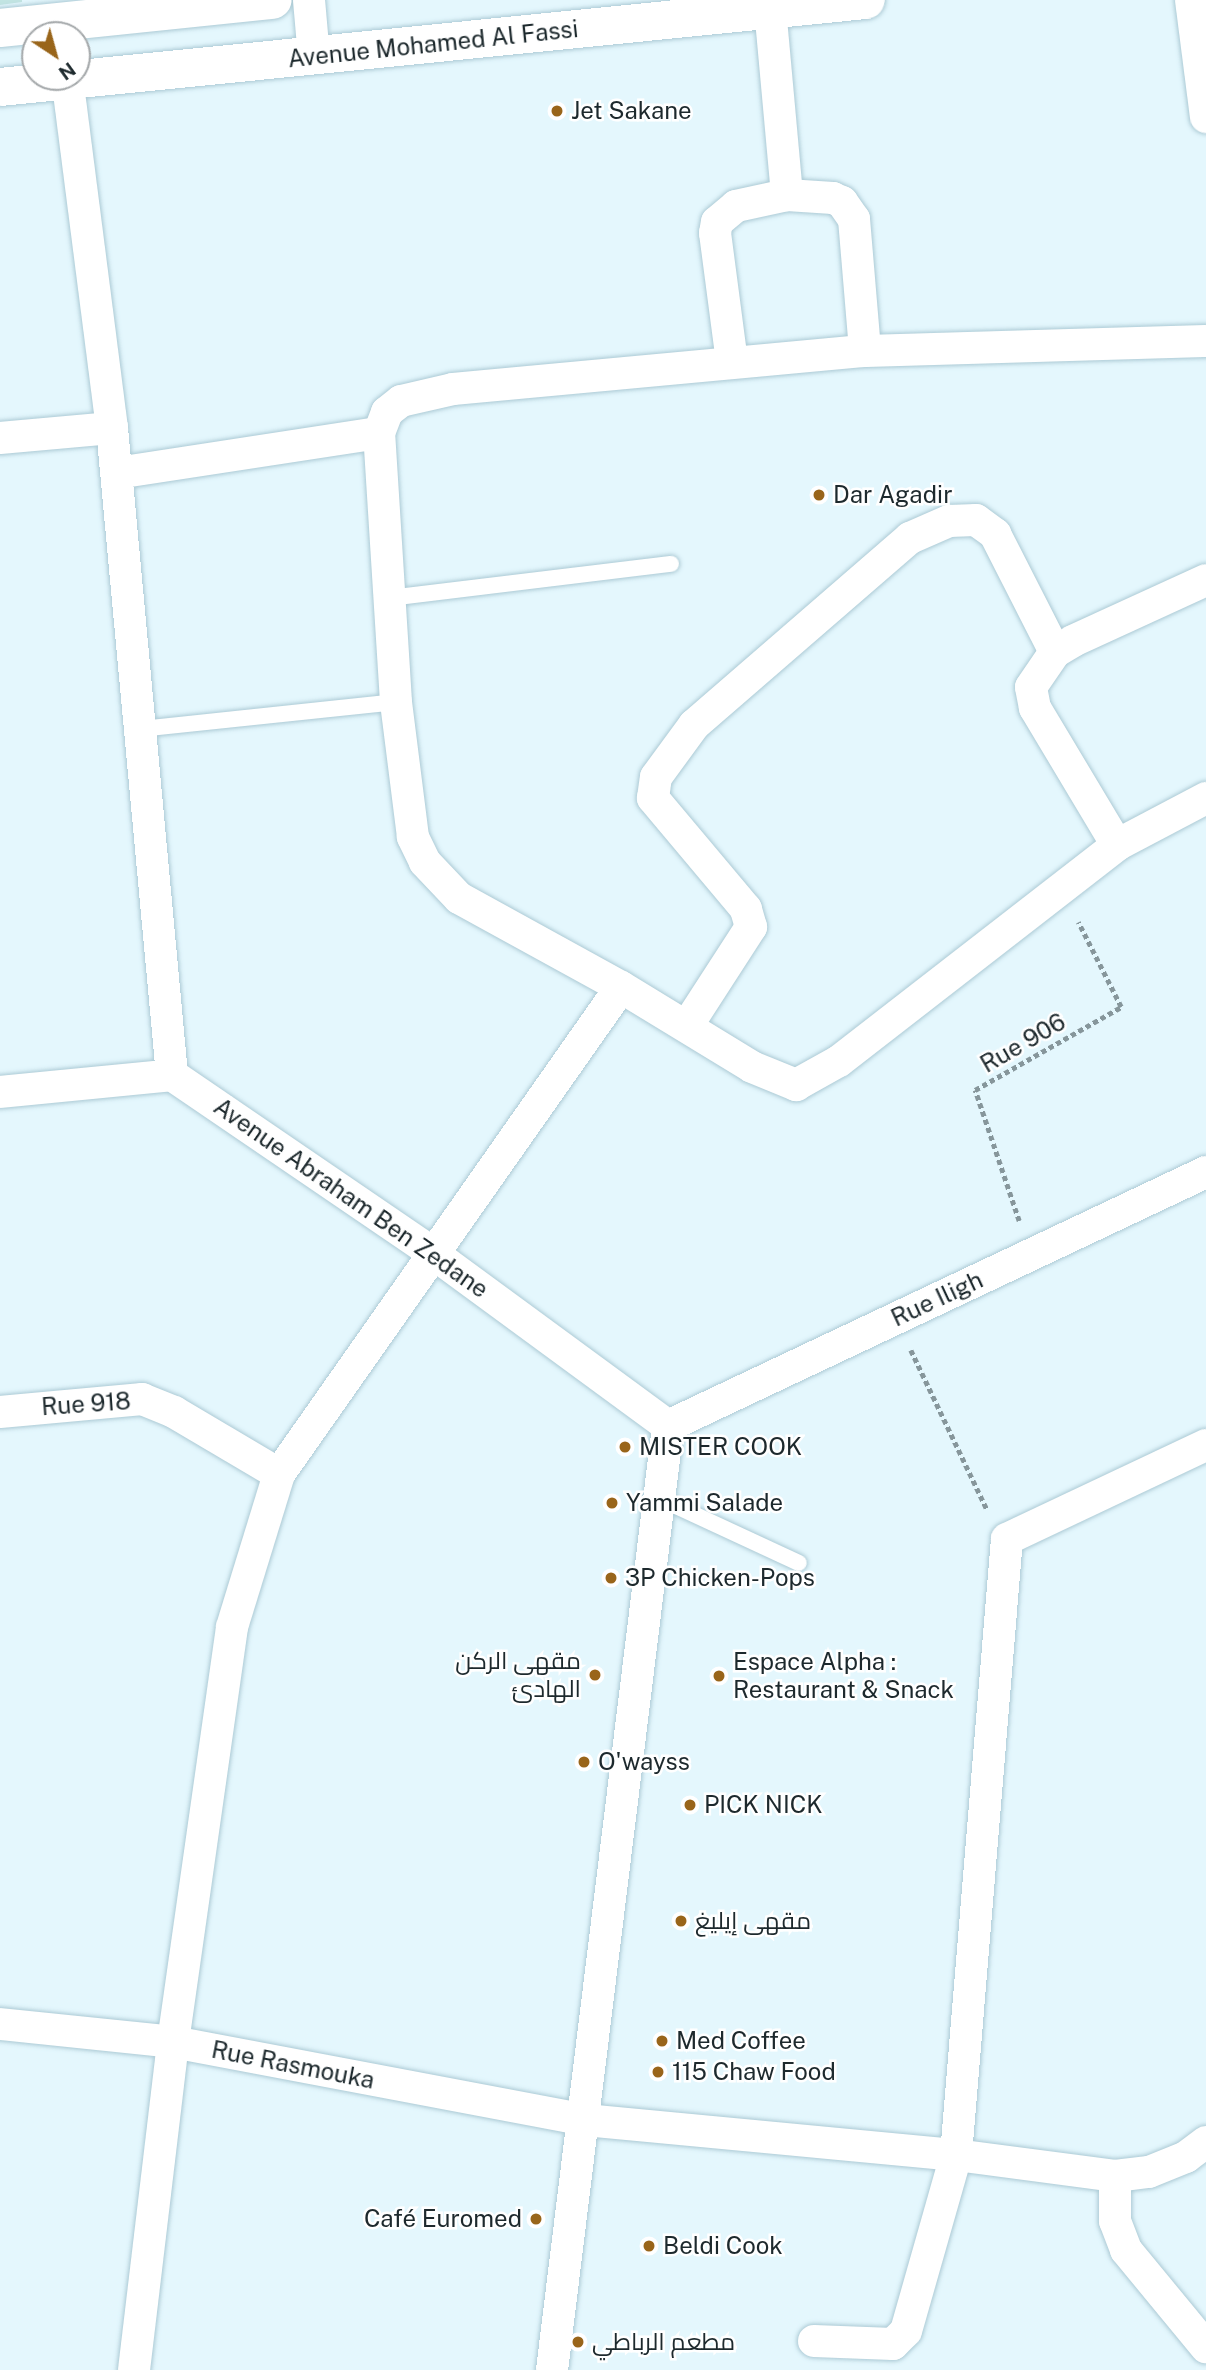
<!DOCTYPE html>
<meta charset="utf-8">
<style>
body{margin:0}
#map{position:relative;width:1206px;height:2370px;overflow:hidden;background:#e4f7fd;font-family:"Public Sans",Cairo,sans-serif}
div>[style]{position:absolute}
.building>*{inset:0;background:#c2e4e2}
.path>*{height:4.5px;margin-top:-2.25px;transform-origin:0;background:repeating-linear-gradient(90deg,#86969b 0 5px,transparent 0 8.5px)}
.roads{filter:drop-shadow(0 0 2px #accad5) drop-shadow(0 0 2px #accad5)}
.service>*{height:16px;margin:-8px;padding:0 8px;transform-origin:8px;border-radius:8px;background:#fff}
.minor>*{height:32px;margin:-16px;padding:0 16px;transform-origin:16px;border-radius:16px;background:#fff}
.tertiary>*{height:38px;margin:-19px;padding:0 19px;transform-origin:19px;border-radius:19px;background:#fff}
.dots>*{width:19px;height:19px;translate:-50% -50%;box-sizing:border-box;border:4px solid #fff;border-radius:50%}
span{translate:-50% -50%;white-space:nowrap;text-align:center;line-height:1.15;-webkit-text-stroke:5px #fff;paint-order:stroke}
.street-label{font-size:24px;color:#1d292d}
.poi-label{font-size:24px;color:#1d292d}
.left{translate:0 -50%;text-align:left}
.right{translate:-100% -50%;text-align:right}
.north{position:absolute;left:21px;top:21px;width:70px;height:70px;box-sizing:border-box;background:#fff;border:2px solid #a5a9ab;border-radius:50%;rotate:144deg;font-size:19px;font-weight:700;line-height:28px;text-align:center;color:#1d292d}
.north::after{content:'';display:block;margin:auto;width:24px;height:32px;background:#99651a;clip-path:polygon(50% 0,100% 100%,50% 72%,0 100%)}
</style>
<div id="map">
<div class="building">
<div style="clip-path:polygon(0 0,22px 0,22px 2px,0 5px)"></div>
</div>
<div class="path">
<div style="left:1019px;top:1221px;width:138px;rotate:-108.6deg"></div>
<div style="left:975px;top:1090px;width:168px;rotate:-29.6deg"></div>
<div style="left:1121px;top:1007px;width:95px;rotate:-116.8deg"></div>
<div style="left:911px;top:1350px;width:176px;rotate:64.5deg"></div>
</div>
<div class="roads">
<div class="service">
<div style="left:389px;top:598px;width:284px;rotate:-6.9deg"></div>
<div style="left:140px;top:729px;width:257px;rotate:-6deg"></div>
<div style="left:659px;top:1498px;width:154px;rotate:24.9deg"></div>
</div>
<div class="minor">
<div style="left:309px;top:0;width:57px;rotate:85deg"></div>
<div style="left:1191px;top:0;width:118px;rotate:82.7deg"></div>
<div style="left:770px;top:8px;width:188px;rotate:84.8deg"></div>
<div style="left:67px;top:77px;width:354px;rotate:82.7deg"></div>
<div style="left:112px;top:428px;width:650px;rotate:84.7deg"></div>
<div style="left:732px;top:362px;width:130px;rotate:-97.5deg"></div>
<div style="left:715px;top:233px;width:11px;rotate:-80deg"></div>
<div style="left:717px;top:222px;width:25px;rotate:-40deg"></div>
<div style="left:736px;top:206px;width:52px;rotate:-12.2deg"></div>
<div style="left:787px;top:195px;width:46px;rotate:3.7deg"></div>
<div style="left:833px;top:198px;width:10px;rotate:24deg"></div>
<div style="left:842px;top:202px;width:21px;rotate:55deg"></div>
<div style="left:854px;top:219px;width:132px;rotate:85.2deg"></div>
<div style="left:0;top:438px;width:112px;rotate:-5.1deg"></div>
<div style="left:117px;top:473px;width:265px;rotate:-8.7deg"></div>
<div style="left:1117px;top:845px;width:160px;rotate:-120.9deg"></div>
<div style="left:1035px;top:708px;width:21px;rotate:-101deg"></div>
<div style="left:1031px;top:687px;width:42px;rotate:-55.6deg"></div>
<div style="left:1055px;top:652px;width:21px;rotate:-31deg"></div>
<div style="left:1073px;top:641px;width:146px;rotate:-24.6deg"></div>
<div style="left:621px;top:987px;width:185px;rotate:-151.2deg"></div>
<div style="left:459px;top:898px;width:50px;rotate:-133.4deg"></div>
<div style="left:425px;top:862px;width:28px;rotate:-116deg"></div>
<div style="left:413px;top:837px;width:136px;rotate:-97.2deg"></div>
<div style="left:396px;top:702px;width:270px;rotate:-93.6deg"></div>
<div style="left:379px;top:433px;width:22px;rotate:-69deg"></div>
<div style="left:387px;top:412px;width:18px;rotate:-38deg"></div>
<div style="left:401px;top:401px;width:53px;rotate:-13deg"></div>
<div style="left:453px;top:389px;width:414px;rotate:-5.3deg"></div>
<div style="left:865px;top:351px;width:341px;rotate:-1.7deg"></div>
<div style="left:687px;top:1026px;width:118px;rotate:-57.1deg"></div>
<div style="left:751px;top:927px;width:19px;rotate:-106deg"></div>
<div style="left:746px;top:909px;width:145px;rotate:-130deg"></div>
<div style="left:653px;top:798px;width:21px;rotate:-82deg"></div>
<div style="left:656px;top:777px;width:64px;rotate:-53.8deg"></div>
<div style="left:694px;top:725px;width:286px;rotate:-40.9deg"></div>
<div style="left:910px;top:538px;width:43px;rotate:-23.6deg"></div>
<div style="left:949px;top:521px;width:27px;rotate:-2deg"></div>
<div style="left:976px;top:520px;width:24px;rotate:36deg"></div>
<div style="left:995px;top:534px;width:132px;rotate:63deg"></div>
<div style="left:0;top:1092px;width:173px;rotate:-5.6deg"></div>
<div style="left:172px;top:1075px;width:317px;rotate:34.3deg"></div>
<div style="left:434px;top:1254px;width:290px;rotate:36.3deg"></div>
<div style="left:0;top:1412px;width:143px;rotate:-5.2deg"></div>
<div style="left:142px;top:1399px;width:35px;rotate:22deg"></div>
<div style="left:174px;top:1412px;width:122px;rotate:30.6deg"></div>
<div style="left:668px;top:1426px;width:595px;rotate:-25.27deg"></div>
<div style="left:0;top:2024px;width:174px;rotate:5.9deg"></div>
<div style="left:173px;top:2042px;width:419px;rotate:10.7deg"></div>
<div style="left:585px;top:2120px;width:373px;rotate:5.4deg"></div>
<div style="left:956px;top:2155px;width:160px;rotate:7.5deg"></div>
<div style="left:1115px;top:2176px;width:34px;rotate:-7deg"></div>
<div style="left:1149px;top:2172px;width:40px;rotate:-22deg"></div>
<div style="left:1186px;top:2157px;width:25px;rotate:-37deg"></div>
<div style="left:1115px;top:2176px;width:45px;rotate:90deg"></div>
<div style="left:1115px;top:2221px;width:31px;rotate:69deg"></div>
<div style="left:1126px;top:2250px;width:126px;rotate:50.5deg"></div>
<div style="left:814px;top:2341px;width:79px;rotate:2.2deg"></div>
<div style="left:893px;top:2344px;width:18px;rotate:-45deg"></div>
<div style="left:906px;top:2331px;width:183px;rotate:-74.1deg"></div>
<div style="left:956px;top:2155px;width:618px;rotate:-85.27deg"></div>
<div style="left:1007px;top:1539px;width:220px;rotate:-25.3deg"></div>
<div style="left:134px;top:2370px;width:330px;rotate:-83.2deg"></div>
<div style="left:173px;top:2042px;width:419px;rotate:-81.9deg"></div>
<div style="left:232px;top:1627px;width:160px;rotate:-72.9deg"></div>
<div style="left:279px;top:1474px;width:595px;rotate:-54.92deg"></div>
<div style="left:621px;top:987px;width:153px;rotate:31.4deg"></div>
<div style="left:752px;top:1067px;width:48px;rotate:22.2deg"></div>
<div style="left:796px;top:1085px;width:49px;rotate:-29.2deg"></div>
<div style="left:839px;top:1061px;width:352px;rotate:-37.8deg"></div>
<div style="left:1117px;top:845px;width:101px;rotate:-27.8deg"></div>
<div style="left:552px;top:2370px;width:951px;rotate:-82.99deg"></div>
</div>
<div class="tertiary">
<div style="left:0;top:28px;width:274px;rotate:-5.9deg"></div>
<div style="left:0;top:87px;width:870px;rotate:-5.74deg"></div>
</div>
</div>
<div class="dots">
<div style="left:557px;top:111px;background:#99651a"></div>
<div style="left:819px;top:495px;background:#99651a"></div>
<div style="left:625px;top:1447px;background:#99651a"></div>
<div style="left:612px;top:1503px;background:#99651a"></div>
<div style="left:611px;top:1578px;background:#99651a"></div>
<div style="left:595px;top:1675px;background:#99651a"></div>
<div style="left:719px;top:1676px;background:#99651a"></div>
<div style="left:584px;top:1762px;background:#99651a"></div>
<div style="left:690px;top:1805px;background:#99651a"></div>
<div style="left:681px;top:1921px;background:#99651a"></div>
<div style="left:662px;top:2041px;background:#99651a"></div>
<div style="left:658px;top:2072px;background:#99651a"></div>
<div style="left:536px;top:2219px;background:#99651a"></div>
<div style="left:649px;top:2246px;background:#99651a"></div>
<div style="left:578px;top:2342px;background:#99651a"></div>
</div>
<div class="street-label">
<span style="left:433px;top:44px;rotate:-6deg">Avenue Mohamed Al Fassi</span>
<span style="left:1023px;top:1043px;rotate:-30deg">Rue 906</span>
<span style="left:351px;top:1198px;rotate:35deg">Avenue Abraham Ben Zedane</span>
<span style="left:937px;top:1299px;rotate:-25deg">Rue Iligh</span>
<span style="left:86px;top:1404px;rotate:-4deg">Rue 918</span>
<span style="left:293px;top:2065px;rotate:11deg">Rue Rasmouka</span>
</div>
<div class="poi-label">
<span class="left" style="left:571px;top:111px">Jet Sakane</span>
<span class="left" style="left:833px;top:495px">Dar Agadir</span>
<span class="left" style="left:639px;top:1447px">MISTER COOK</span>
<span class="left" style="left:626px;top:1503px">Yammi Salade</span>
<span class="left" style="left:625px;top:1578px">3P Chicken-Pops</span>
<span class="right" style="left:581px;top:1675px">مقهى الركن<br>الهادئ</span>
<span class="left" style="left:733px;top:1676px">Espace Alpha :<br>Restaurant &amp; Snack</span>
<span class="left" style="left:598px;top:1762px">O'wayss</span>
<span class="left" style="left:704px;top:1805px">PICK NICK</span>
<span class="left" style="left:695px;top:1921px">مقهى إيليغ</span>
<span class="left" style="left:676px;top:2041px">Med Coffee</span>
<span class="left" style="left:672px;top:2072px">115 Chaw Food</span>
<span class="right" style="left:522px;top:2219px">Café Euromed</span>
<span class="left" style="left:663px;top:2246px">Beldi Cook</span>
<span class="left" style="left:592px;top:2342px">مطعم الرباطي</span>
</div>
<div class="north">N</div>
</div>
